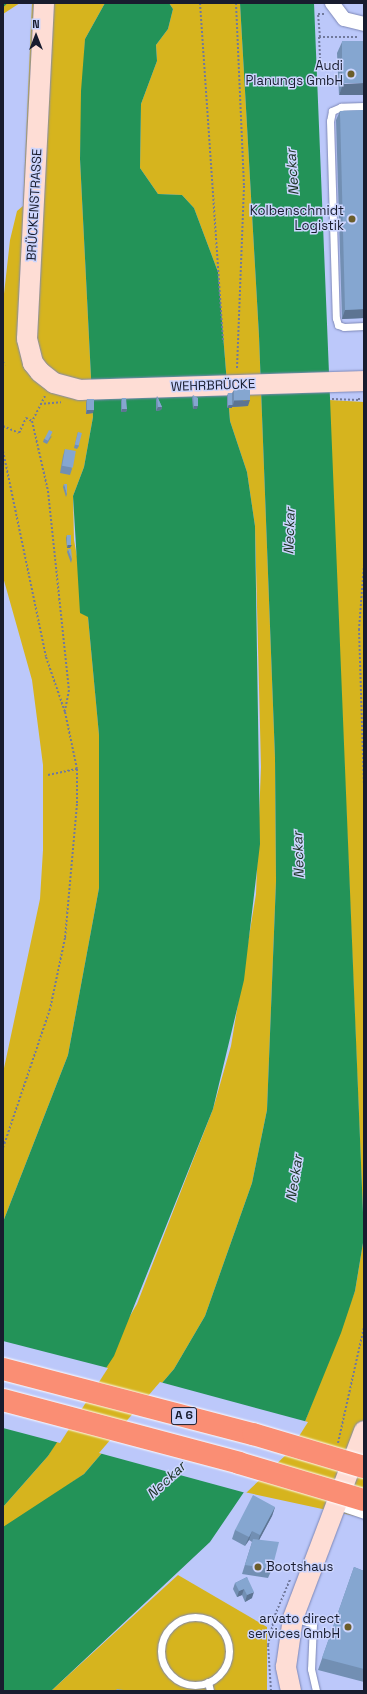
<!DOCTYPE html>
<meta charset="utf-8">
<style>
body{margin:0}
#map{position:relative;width:367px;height:1694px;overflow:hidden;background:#bcc8fa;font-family:"Space Grotesk",sans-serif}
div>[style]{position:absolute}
.green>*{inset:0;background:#d6b41e}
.water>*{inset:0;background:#239358}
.pier>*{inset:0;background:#bcc8fa}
.stream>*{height:3.5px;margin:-1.75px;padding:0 1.75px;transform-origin:1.75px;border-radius:1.75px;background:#239358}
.path>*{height:2px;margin-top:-1px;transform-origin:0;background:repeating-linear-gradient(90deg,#71799c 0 2px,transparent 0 4px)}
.roads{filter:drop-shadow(0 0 1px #7d87b6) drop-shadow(0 0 1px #7d87b6)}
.lane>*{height:7px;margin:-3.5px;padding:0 3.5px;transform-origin:3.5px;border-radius:3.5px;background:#fff}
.lane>.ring{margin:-3.5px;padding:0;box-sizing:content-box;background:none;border:7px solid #fff;border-radius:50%}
.street>*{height:14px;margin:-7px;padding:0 7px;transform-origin:7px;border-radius:7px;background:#fff}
.secondary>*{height:20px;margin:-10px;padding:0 10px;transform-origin:10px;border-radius:10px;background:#feddd5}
.bridges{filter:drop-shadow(0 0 1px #fff) drop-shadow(0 0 1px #fff)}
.highway-bridge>*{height:22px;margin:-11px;padding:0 11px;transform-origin:11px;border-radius:11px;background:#fa8e74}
.wall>*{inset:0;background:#728fb3}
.shaded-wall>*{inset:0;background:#5d7492}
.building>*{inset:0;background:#85a6d0;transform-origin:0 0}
.dots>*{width:11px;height:11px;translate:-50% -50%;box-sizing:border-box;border:2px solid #ccd5fe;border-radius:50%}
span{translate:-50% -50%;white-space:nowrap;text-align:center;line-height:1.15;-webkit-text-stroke:3px #ccd5fe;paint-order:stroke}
.shield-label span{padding:1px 3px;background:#ccd5fe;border:1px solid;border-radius:3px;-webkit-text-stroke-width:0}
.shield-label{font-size:12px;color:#181c2e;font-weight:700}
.poi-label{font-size:13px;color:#181c2e}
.right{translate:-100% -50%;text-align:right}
.left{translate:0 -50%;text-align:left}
.street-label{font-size:13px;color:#181c2e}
.water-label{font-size:14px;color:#1a3122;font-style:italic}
.frame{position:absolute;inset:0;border:4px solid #181c2e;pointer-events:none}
.north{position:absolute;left:16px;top:16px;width:40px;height:40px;-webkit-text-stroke:3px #ccd5fe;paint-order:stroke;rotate:0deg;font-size:11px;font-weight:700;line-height:16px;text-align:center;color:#181c2e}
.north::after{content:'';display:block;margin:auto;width:14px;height:18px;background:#181c2e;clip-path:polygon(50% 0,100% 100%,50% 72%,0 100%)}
</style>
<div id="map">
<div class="green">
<div style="clip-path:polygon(3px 3px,20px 3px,3px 14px)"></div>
<div style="clip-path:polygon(32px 3px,105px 3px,85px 39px,80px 159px,93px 417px,84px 467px,73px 496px,74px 540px,88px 617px,99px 735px,99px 888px,68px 1055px,3px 1222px,3px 1073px,40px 899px,43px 850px,43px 765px,32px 680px,3px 577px,3px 303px,10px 240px,17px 211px,23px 206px)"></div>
<div style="clip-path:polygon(169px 3px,240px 3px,259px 336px,275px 758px,276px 881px,267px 1110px,252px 1183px,229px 1248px,205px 1316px,174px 1369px,84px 1474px,6px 1528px,3px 1527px,3px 1507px,48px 1456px,137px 1304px,213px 1109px,231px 1046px,256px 894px,261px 767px,255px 526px,247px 472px,230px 421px,218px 272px,194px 208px,182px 195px,158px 194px,140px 168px,141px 104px,157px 61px,156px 45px,168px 29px,173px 9px)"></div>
<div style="clip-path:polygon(329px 400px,364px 402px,364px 1518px,244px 1492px,304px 1424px,355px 1291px,364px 1237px)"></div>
<div style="clip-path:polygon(178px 1575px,267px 1627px,267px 1691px,51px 1691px)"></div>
</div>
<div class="water">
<div style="clip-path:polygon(105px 3px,169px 3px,173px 9px,168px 29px,156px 45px,157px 61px,141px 104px,140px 168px,158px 194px,182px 195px,194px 208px,218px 272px,230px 421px,247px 472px,255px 526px,260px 844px,244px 980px,213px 1109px,114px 1356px,48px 1456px,3px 1507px,3px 1222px,68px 1055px,99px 888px,99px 735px,88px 617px,80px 613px,73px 496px,84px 467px,93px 417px,80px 159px,81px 91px,85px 39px)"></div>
<div style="clip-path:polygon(240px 3px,314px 3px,364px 1237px,355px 1291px,341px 1333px,304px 1424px,288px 1451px,244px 1492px,210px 1542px,51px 1691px,3px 1691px,3px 1527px,84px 1474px,174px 1369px,205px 1316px,229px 1248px,252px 1183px,267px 1110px,276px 881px,275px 758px,259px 336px)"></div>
</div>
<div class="pier">
<div style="clip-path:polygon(3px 1341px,108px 1368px,60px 1443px,3px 1428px)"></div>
<div style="clip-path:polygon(160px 1382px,308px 1422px,289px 1452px,246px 1493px,99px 1453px)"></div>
</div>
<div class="stream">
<div style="left:3px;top:5px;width:3px;rotate:-45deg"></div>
</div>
<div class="path">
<div style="left:200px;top:3px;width:340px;rotate:86.1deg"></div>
<div style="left:236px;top:3px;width:183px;rotate:87.5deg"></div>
<div style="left:244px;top:186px;width:183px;rotate:92.2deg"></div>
<div style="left:319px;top:37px;width:40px"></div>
<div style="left:319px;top:37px;width:21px;rotate:87deg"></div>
<div style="left:320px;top:37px;width:23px;rotate:-95deg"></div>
<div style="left:318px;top:14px;width:6px"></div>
<div style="left:3px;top:362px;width:4px;rotate:56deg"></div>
<div style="left:45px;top:396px;width:28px;rotate:117deg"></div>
<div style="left:32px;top:421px;width:72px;rotate:77.1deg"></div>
<div style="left:48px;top:491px;width:200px;rotate:84deg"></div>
<div style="left:69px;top:690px;width:21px;rotate:101deg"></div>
<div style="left:332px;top:399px;width:27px;rotate:2deg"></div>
<div style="left:359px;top:400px;width:4px;rotate:-90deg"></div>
<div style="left:40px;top:404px;width:21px;rotate:-5deg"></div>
<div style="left:3px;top:426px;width:17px;rotate:24deg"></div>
<div style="left:19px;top:433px;width:17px;rotate:-65deg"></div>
<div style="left:26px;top:418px;width:7px;rotate:27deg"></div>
<div style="left:3px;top:451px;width:210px;rotate:78.2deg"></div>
<div style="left:46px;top:657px;width:58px;rotate:70.9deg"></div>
<div style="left:65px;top:712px;width:58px;rotate:78.1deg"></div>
<div style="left:77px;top:769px;width:35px;rotate:90deg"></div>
<div style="left:77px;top:804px;width:135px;rotate:95.1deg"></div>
<div style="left:65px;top:938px;width:73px;rotate:101.9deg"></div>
<div style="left:50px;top:1009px;width:147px;rotate:108.7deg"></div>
<div style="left:364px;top:564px;width:65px;rotate:94.4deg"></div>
<div style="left:359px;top:629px;width:156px;rotate:88.2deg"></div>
<div style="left:48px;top:775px;width:30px;rotate:-12deg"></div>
<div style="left:338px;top:1443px;width:119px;rotate:-77.4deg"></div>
<div style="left:271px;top:1691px;width:46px;rotate:-93.7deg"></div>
<div style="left:268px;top:1645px;width:31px;rotate:-77deg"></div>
<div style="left:275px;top:1615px;width:39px;rotate:-67deg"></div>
</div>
<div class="roads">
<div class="lane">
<div style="left:364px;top:106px;width:23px;rotate:178deg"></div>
<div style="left:341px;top:107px;width:10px;rotate:156deg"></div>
<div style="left:332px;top:111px;width:10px;rotate:101deg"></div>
<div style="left:330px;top:121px;width:197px;rotate:88.3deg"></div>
<div style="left:336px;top:318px;width:7px;rotate:74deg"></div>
<div style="left:338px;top:325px;width:6px;rotate:18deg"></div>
<div style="left:344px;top:327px;width:20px;rotate:-3deg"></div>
<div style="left:338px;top:1506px;width:28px;rotate:19deg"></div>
<div class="ring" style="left:161px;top:1617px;width:61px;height:61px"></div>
<div style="left:294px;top:1618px;width:20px;rotate:18deg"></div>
<div style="left:313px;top:1624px;width:45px;rotate:92.5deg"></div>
<div style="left:311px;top:1669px;width:23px;rotate:77deg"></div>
<div style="left:208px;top:1682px;width:9px;rotate:77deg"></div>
</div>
<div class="street">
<div style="left:332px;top:3px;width:20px;rotate:53deg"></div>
<div style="left:344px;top:19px;width:21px;rotate:14deg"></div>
</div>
<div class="secondary">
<div style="left:44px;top:3px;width:336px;rotate:92.9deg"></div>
<div style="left:27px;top:339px;width:25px;rotate:76deg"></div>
<div style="left:33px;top:363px;width:11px;rotate:52deg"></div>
<div style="left:40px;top:372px;width:18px;rotate:38deg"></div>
<div style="left:54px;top:383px;width:27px;rotate:15deg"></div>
<div style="left:80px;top:390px;width:284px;rotate:-1.8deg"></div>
<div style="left:291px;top:1691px;width:25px;rotate:-102deg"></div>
<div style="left:286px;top:1667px;width:49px;rotate:-81.9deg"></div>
<div style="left:293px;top:1618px;width:200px;rotate:-69.2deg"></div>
</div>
</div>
<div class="bridges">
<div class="highway-bridge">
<div style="left:3px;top:1369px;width:258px;rotate:14.6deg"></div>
<div style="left:253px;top:1434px;width:116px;rotate:16.6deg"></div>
<div style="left:3px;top:1400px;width:244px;rotate:14.9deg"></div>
<div style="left:239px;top:1463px;width:130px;rotate:16.5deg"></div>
</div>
</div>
<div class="wall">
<div style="clip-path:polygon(364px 41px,339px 95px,337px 53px,342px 42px)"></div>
<div style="clip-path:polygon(340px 111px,364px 318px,342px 319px,336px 120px)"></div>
<div style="clip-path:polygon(234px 390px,248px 406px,232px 407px,232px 408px,227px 408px,227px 396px,228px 393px,232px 393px)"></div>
<div style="clip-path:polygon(193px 395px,197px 409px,193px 409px,192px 398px)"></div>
<div style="clip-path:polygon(157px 396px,162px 407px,161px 410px,156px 411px,156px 400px)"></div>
<div style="clip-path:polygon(122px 398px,127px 409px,126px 412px,121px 412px,121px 401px)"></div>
<div style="clip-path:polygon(87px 399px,93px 413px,86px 414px,86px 403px)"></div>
<div style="clip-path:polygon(78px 432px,79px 446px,77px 449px,74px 448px)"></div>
<div style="clip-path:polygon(52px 436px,47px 444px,43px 442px,44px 439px)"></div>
<div style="clip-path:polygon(65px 449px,72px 469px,70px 475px,60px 473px,63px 456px)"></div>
<div style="clip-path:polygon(64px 484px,67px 494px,66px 497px,63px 487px)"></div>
<div style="clip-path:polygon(67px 535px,70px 548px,67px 548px,66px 538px)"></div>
<div style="clip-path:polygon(68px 549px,72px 559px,71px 563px,67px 552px)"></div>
<div style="clip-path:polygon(275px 1507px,272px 1516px,259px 1540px,272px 1569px,268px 1578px,242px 1574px,252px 1542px,249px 1540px,245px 1546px,232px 1539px,235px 1530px)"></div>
<div style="clip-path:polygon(354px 1567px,364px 1571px,364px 1682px,318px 1670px)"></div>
<div style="clip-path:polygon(247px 1577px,252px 1598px,245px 1602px,242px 1595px,237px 1597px,233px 1589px,235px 1583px)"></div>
</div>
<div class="shaded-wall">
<div style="clip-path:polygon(364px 83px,364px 95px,339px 95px,343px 84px)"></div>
<div style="clip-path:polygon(364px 309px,364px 318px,342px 319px,345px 310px)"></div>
<div style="clip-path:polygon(250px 400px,248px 406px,232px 407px,232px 408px,227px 408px,229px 405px,233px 405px,234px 401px)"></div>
<div style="clip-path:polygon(194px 406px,198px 406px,197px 409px,193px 409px)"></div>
<div style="clip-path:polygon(158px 407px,162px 407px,161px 410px,156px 411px)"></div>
<div style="clip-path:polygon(122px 409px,127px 409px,126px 412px,121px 412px)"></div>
<div style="clip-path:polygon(87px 410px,94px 410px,93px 413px,86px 414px)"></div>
<div style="clip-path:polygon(68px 545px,72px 545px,70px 548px,67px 548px)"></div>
<div style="clip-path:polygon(275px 1507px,272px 1516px,257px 1544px,260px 1535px)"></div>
<div style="clip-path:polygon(252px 1531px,249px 1540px,245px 1546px,249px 1537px)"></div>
<div style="clip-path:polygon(244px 1589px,242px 1595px,237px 1597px,239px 1591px)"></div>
<div style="clip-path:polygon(254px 1592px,252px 1598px,245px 1602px,247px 1595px)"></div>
</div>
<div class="building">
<div style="left:364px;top:41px;width:42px;height:22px;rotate:90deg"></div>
<div style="clip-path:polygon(364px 110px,364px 309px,345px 310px,340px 111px)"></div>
<div style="left:3px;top:361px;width:1px;height:11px"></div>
<div style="left:250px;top:389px;width:11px;height:16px;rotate:90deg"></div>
<div style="left:228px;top:393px;width:4px;height:12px"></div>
<div style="clip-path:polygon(193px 395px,198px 398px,198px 406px,194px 406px)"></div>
<div style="clip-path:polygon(157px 396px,162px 407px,158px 407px)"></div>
<div style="clip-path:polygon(122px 398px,126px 398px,127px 409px,122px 409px)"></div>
<div style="left:87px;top:399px;width:7px;height:11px"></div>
<div style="left:49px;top:430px;width:4px;height:10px;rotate:27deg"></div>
<div style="left:78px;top:432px;width:4px;height:13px;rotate:14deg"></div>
<div style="left:65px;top:449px;width:11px;height:17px;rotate:10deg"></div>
<div style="clip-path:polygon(64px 484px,67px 484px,67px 494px)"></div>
<div style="left:67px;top:535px;width:4px;height:10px"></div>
<div style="clip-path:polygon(68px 549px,71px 549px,72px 559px)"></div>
<div style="clip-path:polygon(253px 1495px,275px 1507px,260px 1535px,252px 1531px,249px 1537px,235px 1530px)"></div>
<div style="clip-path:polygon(253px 1539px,279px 1542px,272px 1569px,245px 1565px)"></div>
<div style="clip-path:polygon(354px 1567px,364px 1571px,364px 1669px,322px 1658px)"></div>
<div style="clip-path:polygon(247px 1577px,254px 1592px,247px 1595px,244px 1589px,239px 1591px,235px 1583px)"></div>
<div style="clip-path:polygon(117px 1689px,130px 1691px,115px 1691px)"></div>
</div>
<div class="dots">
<div style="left:351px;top:74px;background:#6b5d2a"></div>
<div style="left:352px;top:219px;background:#6b5d2a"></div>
<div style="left:258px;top:1567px;background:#6b5d2a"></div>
<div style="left:348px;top:1627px;background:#6b5d2a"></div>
</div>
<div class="shield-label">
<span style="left:184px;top:1416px">A 6</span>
</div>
<div class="poi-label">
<span class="right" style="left:343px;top:74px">Audi<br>Planungs GmbH</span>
<span class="right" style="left:344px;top:219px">Kolbenschmidt<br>Logistik</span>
<span class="left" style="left:266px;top:1567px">Bootshaus</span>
<span class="right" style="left:340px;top:1627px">arvato direct<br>services GmbH</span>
</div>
<div class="street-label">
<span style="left:35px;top:205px;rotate:-87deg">BRÜCKENSTRASSE</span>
<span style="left:213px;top:386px;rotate:-2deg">WEHRBRÜCKE</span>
</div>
<div class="water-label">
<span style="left:292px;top:172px;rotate:-94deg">Neckar</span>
<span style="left:289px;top:531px;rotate:-88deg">Neckar</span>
<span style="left:298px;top:855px;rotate:-92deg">Neckar</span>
<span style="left:294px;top:1178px;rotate:-81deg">Neckar</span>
<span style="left:166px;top:1480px;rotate:-43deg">Neckar</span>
</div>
<div class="frame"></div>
<div class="north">N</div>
</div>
